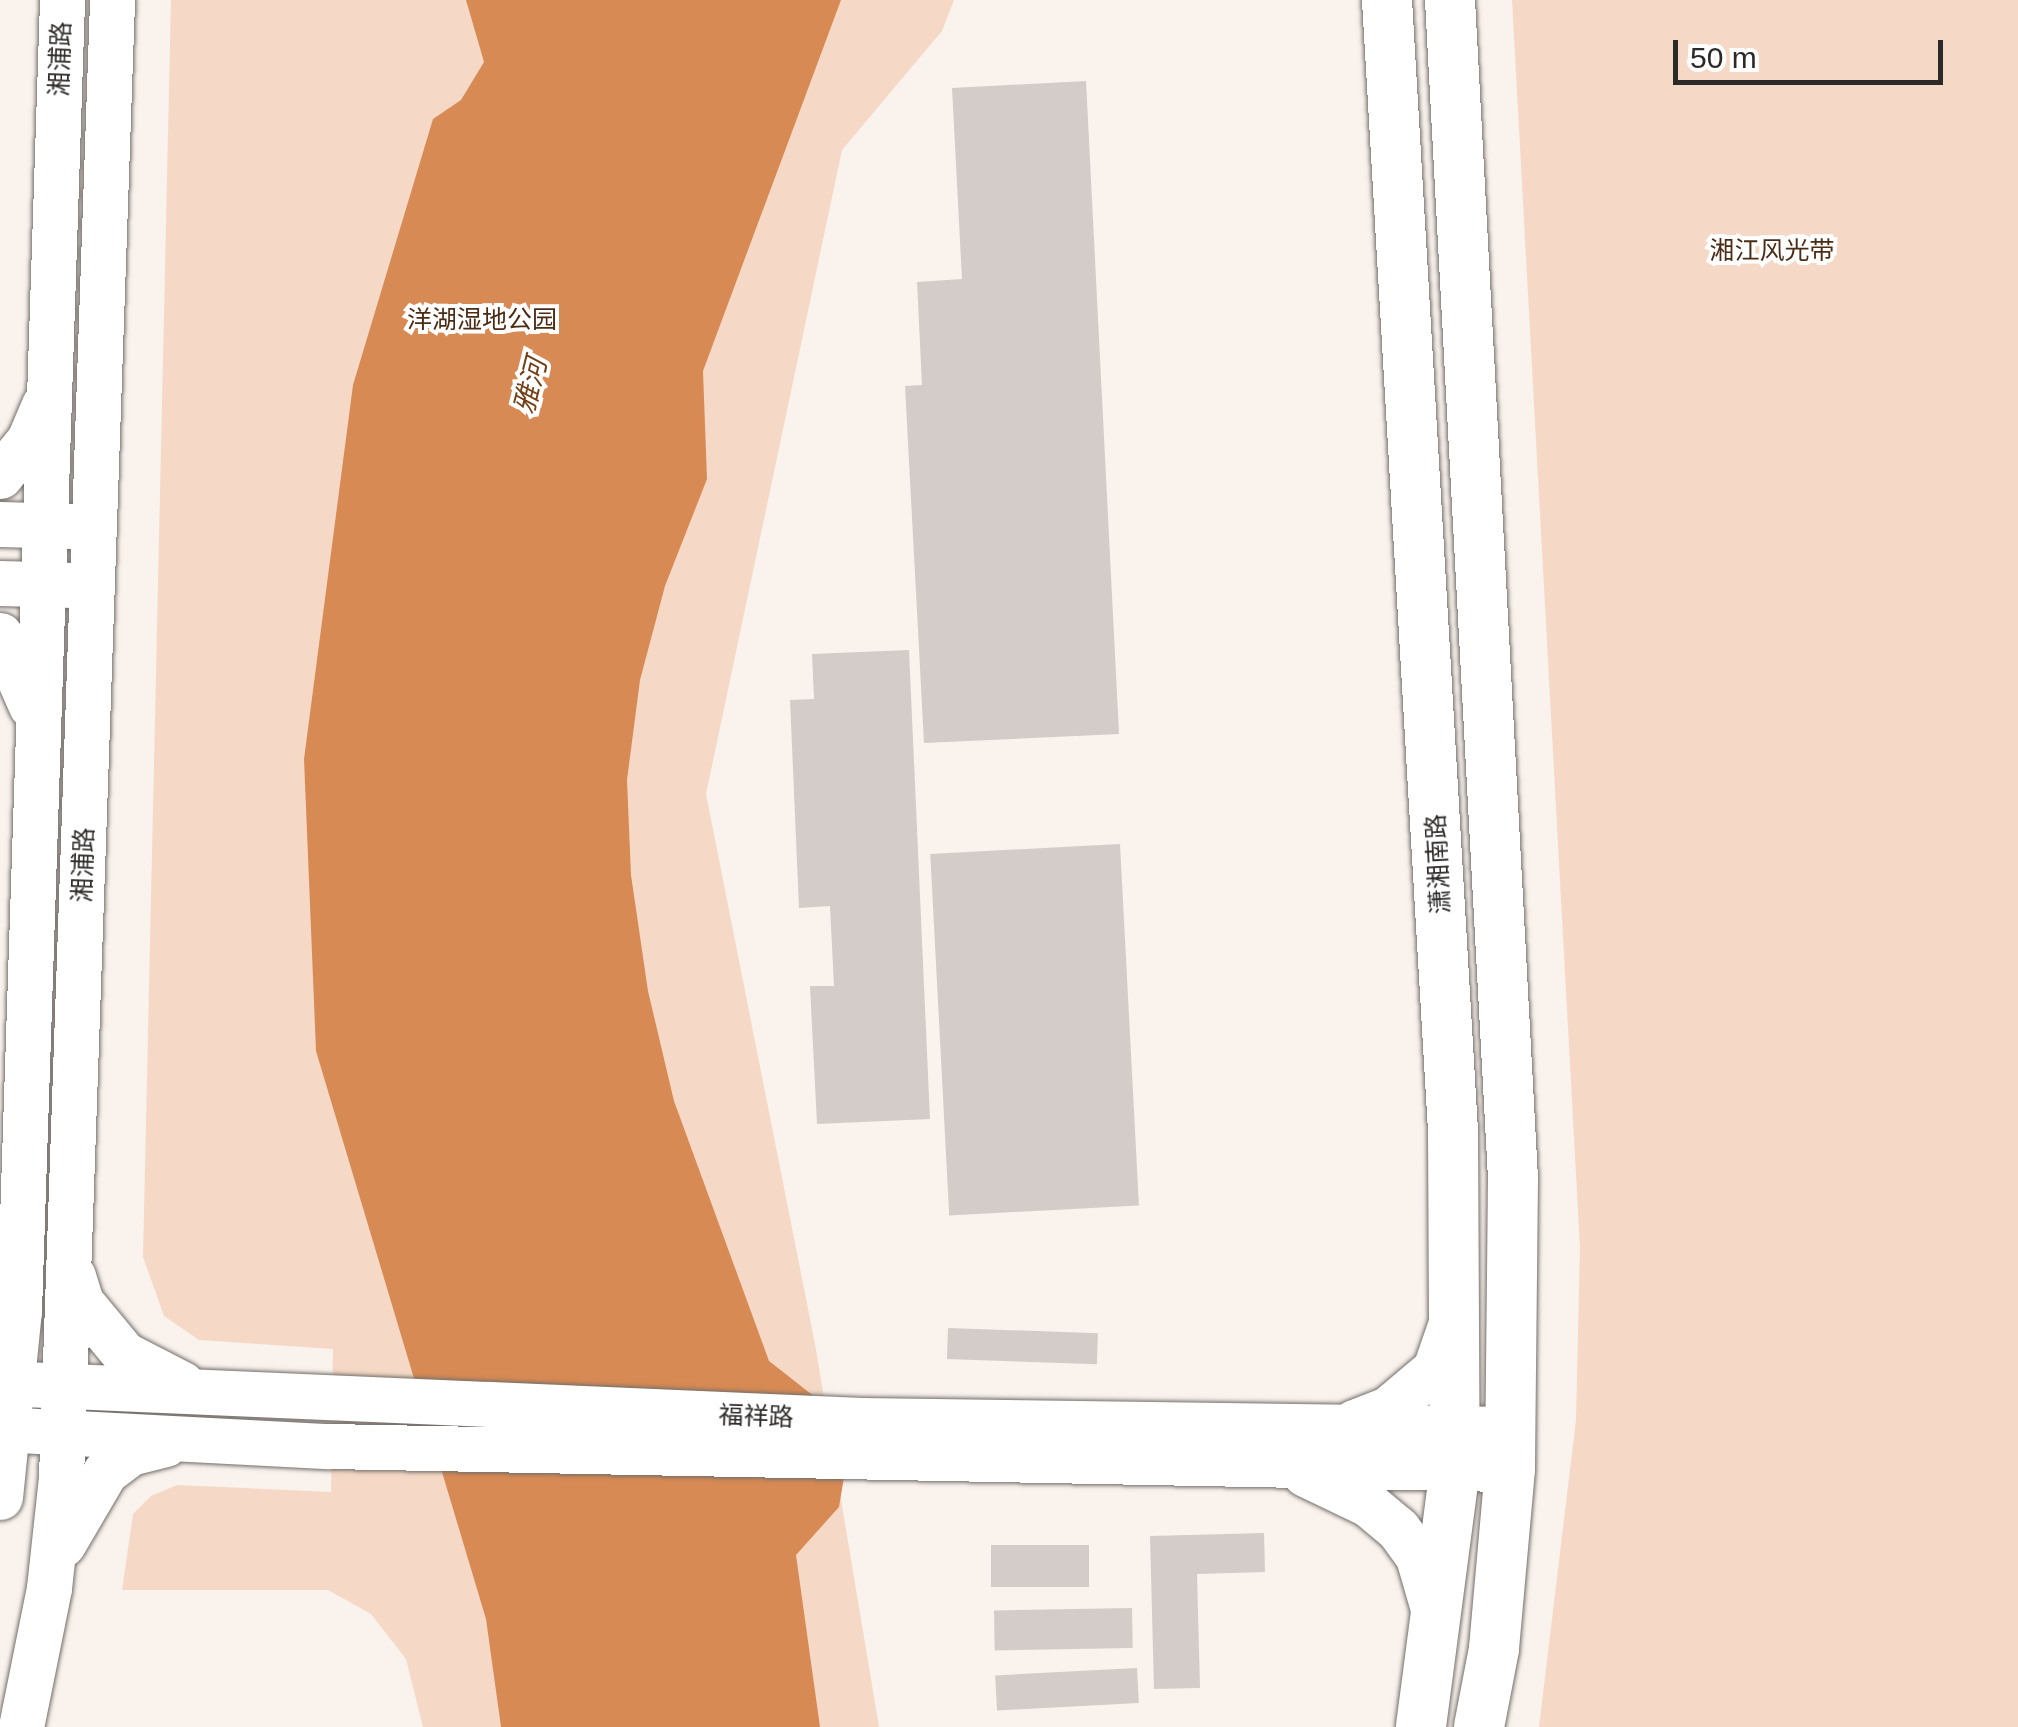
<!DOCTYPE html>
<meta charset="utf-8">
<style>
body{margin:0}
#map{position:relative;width:2018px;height:1727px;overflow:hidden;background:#f9f2ed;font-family:Helvetica,"Noto Sans SC",sans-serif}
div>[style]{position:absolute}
.green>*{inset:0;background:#f5d9c6}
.water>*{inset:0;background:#d88a54}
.building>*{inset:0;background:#d3ccc8;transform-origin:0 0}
.roads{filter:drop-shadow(0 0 2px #746e6a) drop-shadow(0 0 2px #746e6a)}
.secondary>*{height:45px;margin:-22.5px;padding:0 22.5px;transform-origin:22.5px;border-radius:22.5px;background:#fff}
.primary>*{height:50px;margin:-25px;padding:0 25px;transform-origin:25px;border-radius:25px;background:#fff}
span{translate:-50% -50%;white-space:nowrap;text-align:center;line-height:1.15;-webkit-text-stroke:8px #fff;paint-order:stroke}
.street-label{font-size:25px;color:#2c2a28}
.park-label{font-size:25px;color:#4c2c15}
.water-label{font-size:28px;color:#744018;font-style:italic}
.scale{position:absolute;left:1673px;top:40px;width:270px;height:45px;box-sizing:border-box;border:5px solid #2c2a28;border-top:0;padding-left:12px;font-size:30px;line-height:35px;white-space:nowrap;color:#2c2a28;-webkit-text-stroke:8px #fff;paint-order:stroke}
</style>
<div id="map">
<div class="green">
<div style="clip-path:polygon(171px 0,954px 0,942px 31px,842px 150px,706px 794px,815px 1344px,879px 1727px,423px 1727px,406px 1659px,371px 1614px,328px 1590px,122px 1590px,133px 1514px,151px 1496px,177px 1485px,331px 1492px,333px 1349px,199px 1340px,164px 1316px,143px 1257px)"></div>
<div style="clip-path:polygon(1512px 0,2018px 0,2018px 1727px,1539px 1727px,1576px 1420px,1580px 1248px)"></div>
</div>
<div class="water">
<div style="clip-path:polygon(466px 0,841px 0,703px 371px,707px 479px,665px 586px,640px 680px,627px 780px,631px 875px,648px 991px,674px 1101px,769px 1361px,820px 1401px,844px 1477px,839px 1507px,796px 1555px,820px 1727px,501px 1727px,486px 1619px,316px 1051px,304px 759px,353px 385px,433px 119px,461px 100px,484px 62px)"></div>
</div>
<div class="building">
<div style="clip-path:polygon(1086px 81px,1119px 734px,924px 743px,905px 386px,922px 385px,917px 282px,962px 279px,952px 88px)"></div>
<div style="clip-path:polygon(909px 650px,930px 1119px,817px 1124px,810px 986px,834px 986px,830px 906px,799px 908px,790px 700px,814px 699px,812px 654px)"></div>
<div style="left:1120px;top:844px;width:362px;height:190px;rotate:87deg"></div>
<div style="left:948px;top:1328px;width:150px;height:31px;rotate:2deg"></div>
<div style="clip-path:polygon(1264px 1533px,1265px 1572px,1197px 1574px,1200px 1688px,1154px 1689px,1150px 1536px)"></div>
<div style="left:991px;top:1545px;width:98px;height:42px"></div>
<div style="left:1132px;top:1608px;width:40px;height:138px;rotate:89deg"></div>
<div style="left:1137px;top:1668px;width:35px;height:142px;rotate:87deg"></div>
</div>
<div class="roads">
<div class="secondary">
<div style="left:0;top:476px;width:46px;rotate:-51.1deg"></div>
<div style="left:29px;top:440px;width:38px;rotate:-67deg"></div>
<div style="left:0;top:524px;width:72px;rotate:1.6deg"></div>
<div style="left:0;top:583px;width:73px;rotate:1.6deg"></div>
<div style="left:0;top:635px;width:77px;rotate:66.4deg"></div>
<div style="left:73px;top:1276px;width:27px;rotate:73deg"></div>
<div style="left:81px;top:1302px;width:67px;rotate:50.4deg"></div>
<div style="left:124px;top:1354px;width:65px;rotate:27.3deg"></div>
<div style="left:0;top:1383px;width:862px;rotate:2.46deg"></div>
<div style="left:861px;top:1420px;width:651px;rotate:0.79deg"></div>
<div style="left:1354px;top:1422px;width:36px;rotate:-21deg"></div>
<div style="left:1388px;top:1409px;width:62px;rotate:-40.4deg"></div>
<div style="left:1435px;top:1369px;width:52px;rotate:-70.9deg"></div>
<div style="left:0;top:1429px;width:329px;rotate:3deg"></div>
<div style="left:329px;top:1446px;width:1181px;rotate:1.12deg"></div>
<div style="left:1305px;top:1474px;width:70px;rotate:25.5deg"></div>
<div style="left:1368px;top:1504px;width:39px;rotate:40deg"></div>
<div style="left:1398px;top:1529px;width:34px;rotate:54deg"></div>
<div style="left:1418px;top:1557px;width:61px;rotate:73.9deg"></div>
<div style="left:0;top:1497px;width:187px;rotate:-84.2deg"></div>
<div style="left:19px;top:1311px;width:1312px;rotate:-88.12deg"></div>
<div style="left:63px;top:1544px;width:83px;rotate:-59.7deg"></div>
<div style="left:105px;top:1472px;width:31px;rotate:-37deg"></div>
<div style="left:130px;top:1453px;width:36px;rotate:-14deg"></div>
<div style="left:21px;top:1727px;width:142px;rotate:-78.6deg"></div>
<div style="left:49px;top:1588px;width:112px;rotate:-83.8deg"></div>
<div style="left:61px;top:1477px;width:1478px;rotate:-88.02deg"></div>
</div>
<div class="primary">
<div style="left:1387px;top:0;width:1134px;rotate:86.66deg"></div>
<div style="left:1453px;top:1132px;width:336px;rotate:89.7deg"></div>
<div style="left:1455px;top:1468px;width:261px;rotate:97.5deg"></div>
<div style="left:1450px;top:0;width:1181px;rotate:86.94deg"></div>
<div style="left:1513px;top:1179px;width:290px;rotate:90.6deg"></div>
<div style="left:1510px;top:1469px;width:181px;rotate:95.1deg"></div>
<div style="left:1494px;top:1649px;width:79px;rotate:100.9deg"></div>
</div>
</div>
<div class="street-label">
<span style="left:60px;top:59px;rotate:-88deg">湘浦路</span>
<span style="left:1438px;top:864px;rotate:-93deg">潇湘南路</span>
<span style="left:83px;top:865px;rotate:-88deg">湘浦路</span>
<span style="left:756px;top:1416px;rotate:2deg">福祥路</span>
</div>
<div class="park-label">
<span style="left:1772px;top:250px">湘江风光带</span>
<span style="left:482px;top:319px">洋湖湿地公园</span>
</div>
<div class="water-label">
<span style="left:531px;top:386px;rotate:-76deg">雅河</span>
</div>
<div class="scale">50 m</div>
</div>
